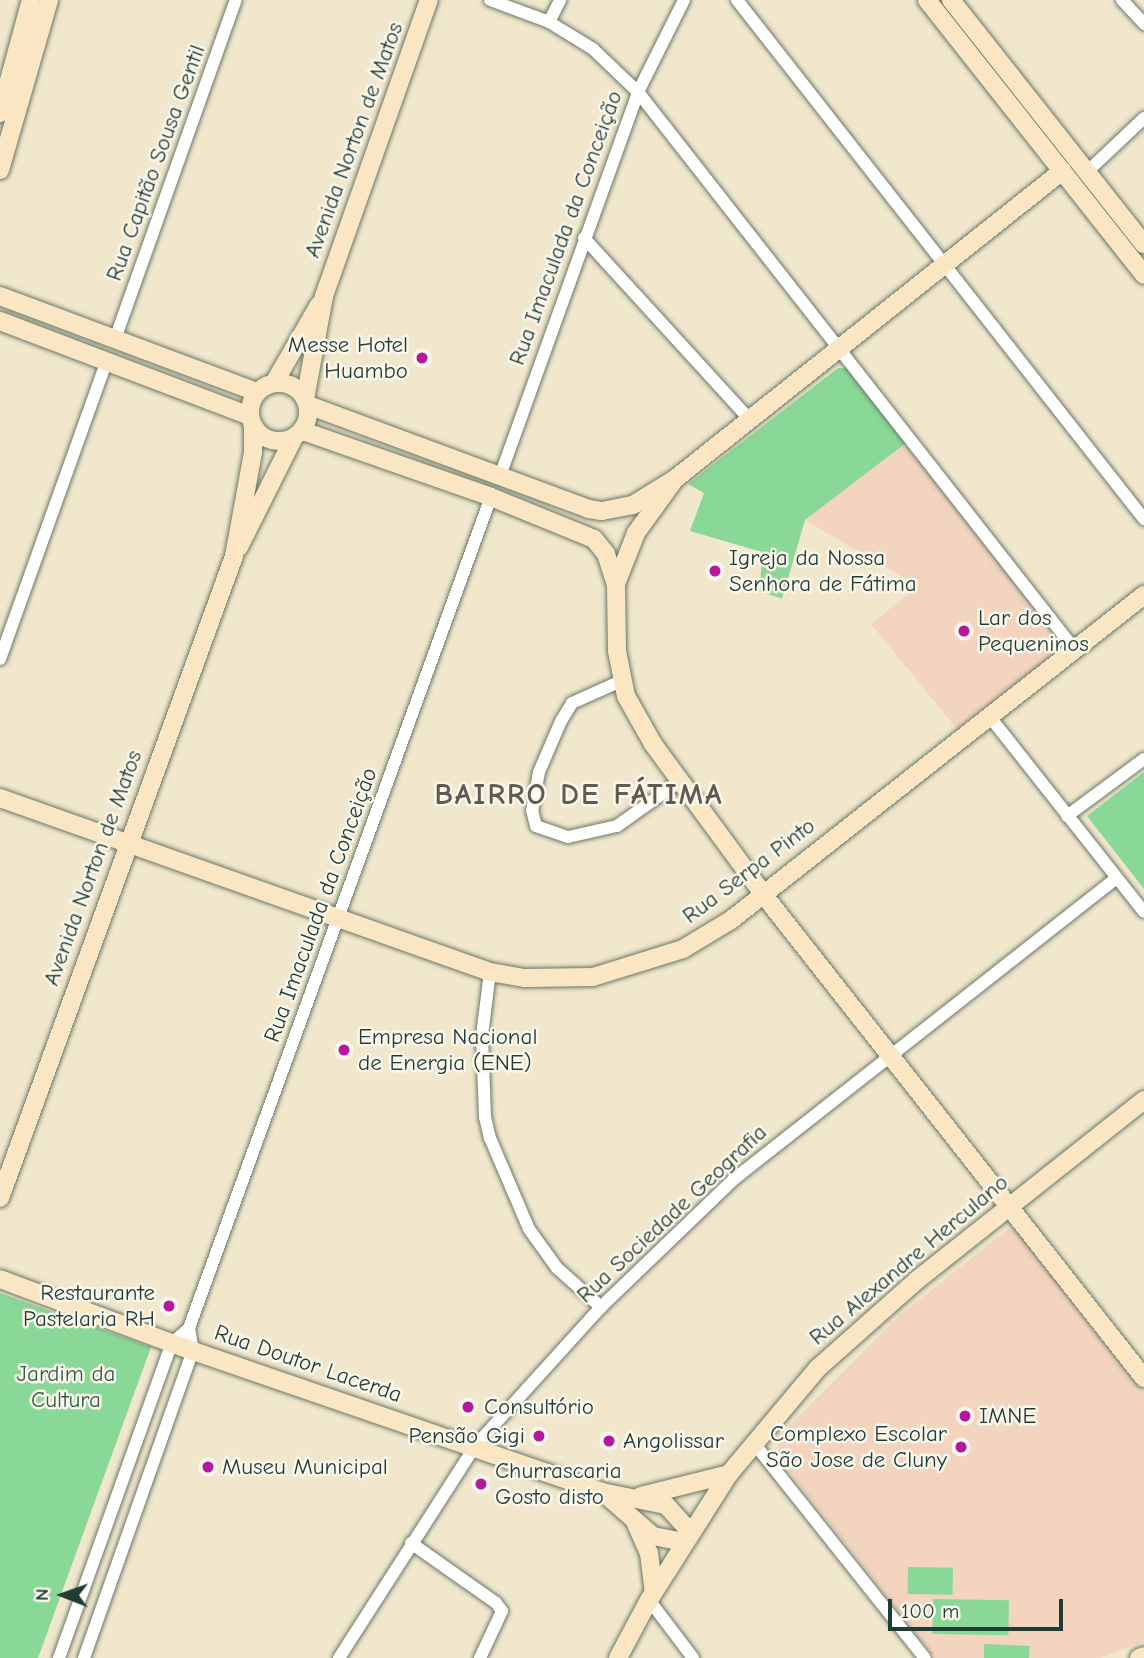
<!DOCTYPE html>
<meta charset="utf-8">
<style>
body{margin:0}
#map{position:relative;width:1144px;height:1658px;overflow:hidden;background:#f1e7cc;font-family:"Comic Neue",sans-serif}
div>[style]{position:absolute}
.built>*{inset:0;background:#f3d4bf}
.green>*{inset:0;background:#8ad897;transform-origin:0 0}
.roads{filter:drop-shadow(0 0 2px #687869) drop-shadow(0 0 2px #687869)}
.street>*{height:12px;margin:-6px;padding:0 6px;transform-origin:6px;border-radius:6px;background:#fff}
.secondary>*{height:18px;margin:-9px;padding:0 9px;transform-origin:9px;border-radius:9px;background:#fbe6c4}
.secondary>.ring{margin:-9px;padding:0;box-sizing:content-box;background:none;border:18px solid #fbe6c4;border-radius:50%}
.dots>*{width:19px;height:19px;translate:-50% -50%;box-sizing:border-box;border:4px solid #fbf7ec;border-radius:50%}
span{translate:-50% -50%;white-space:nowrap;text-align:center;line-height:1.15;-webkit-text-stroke:5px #fbf7ec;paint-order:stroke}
.street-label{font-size:23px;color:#1f3d34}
.poi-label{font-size:23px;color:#1f3d34}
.right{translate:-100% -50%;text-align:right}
.left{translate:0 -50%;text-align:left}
.park-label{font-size:23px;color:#345c48}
.district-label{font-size:30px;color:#605a51;font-weight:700;letter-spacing:2px}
.north{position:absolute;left:28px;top:1560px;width:70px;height:70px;-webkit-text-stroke:5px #fbf7ec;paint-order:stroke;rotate:271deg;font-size:19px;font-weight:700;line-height:28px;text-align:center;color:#1f3d34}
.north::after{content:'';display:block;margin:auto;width:24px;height:32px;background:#1f3d34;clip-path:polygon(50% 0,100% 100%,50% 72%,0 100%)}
.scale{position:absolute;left:888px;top:1599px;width:175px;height:32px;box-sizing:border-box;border:4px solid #1f3d34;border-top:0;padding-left:9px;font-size:21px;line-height:24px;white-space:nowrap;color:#1f3d34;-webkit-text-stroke:5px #fbf7ec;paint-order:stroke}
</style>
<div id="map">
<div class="built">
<div style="clip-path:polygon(906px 443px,1057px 637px,1054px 655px,957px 729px,871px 624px,918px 586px,805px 520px)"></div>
<div style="clip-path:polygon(1008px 1229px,1017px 1231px,1144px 1391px,1144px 1641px,1100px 1658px,935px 1658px,778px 1457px,778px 1437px,899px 1316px)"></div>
</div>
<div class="green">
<div style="clip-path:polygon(838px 368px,848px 368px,906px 443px,805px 520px,782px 599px,760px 591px,762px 552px,690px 531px,704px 493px,688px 484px)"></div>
<div style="clip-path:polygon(1144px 772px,1144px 889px,1087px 816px)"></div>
<div style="clip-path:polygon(0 1293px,151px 1347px,38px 1658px,0 1658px)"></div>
<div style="left:908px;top:1567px;width:45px;height:27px;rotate:1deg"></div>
<div style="left:933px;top:1599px;width:76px;height:35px;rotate:1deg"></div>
<div style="clip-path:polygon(984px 1644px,1030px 1646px,1029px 1658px,984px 1658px)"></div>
</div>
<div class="roads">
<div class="street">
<div style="left:490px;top:0;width:63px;rotate:20.4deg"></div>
<div style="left:549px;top:22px;width:52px;rotate:31.5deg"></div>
<div style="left:593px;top:49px;width:62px;rotate:43.7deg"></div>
<div style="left:638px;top:92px;width:709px;rotate:51.93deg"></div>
<div style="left:737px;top:0;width:660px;rotate:51.9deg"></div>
<div style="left:1122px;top:0;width:33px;rotate:47deg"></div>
<div style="left:549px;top:22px;width:25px;rotate:-63deg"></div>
<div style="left:1088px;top:171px;width:77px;rotate:-43.4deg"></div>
<div style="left:584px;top:238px;width:246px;rotate:47.6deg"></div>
<div style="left:115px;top:339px;width:360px;rotate:-70.4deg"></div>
<div style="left:500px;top:476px;width:408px;rotate:-70.2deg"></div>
<div style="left:638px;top:92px;width:103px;rotate:-63.4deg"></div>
<div style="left:0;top:659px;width:318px;rotate:-70.3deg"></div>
<div style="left:621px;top:681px;width:54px;rotate:155.8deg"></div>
<div style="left:572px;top:703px;width:21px;rotate:121deg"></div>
<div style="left:561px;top:721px;width:56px;rotate:113.3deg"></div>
<div style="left:539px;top:772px;width:39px;rotate:100deg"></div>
<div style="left:532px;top:810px;width:16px;rotate:76deg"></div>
<div style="left:536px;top:826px;width:34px;rotate:19deg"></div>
<div style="left:568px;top:837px;width:50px;rotate:-12.7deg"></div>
<div style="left:617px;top:826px;width:77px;rotate:-35.5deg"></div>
<div style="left:990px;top:717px;width:248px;rotate:51.7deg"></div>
<div style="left:1067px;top:816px;width:96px;rotate:-36.5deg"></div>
<div style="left:490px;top:972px;width:64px;rotate:97.2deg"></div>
<div style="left:482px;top:1035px;width:82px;rotate:87.9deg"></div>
<div style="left:485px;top:1117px;width:22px;rotate:77deg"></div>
<div style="left:490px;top:1138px;width:99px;rotate:66.8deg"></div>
<div style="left:529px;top:1229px;width:48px;rotate:54.3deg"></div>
<div style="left:557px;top:1268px;width:59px;rotate:41.6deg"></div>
<div style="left:753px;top:1442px;width:276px;rotate:51.5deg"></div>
<div style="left:411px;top:1543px;width:104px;rotate:35.2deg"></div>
<div style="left:496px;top:1603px;width:10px;rotate:53deg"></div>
<div style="left:502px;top:1611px;width:52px;rotate:115.1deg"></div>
<div style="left:649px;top:1600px;width:73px;rotate:52.8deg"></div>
<div style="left:59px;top:1658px;width:335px;rotate:-70.3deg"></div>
<div style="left:172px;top:1343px;width:23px;rotate:-41deg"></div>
<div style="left:84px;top:1658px;width:326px;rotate:-70.5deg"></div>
<div style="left:193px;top:1351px;width:23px;rotate:-100deg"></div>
<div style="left:189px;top:1328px;width:884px;rotate:-70.03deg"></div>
<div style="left:339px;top:1658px;width:252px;rotate:-57.3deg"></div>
<div style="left:475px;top:1446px;width:188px;rotate:-47.8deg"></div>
<div style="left:601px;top:1307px;width:185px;rotate:-43.9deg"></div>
<div style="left:734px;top:1179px;width:486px;rotate:-38.2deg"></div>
</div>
<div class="secondary">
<div style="left:927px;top:0;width:350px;rotate:51.7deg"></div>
<div style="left:951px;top:0;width:311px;rotate:51.7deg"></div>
<div style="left:0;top:113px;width:117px;rotate:-74.7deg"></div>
<div style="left:0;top:170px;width:177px;rotate:-73.9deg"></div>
<div style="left:0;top:296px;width:274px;rotate:20.5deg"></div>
<div style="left:0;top:321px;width:267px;rotate:20.8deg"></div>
<div class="ring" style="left:250px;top:383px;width:40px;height:40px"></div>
<div style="left:274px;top:383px;width:90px;rotate:-60deg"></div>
<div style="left:305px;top:399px;width:105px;rotate:-79.5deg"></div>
<div style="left:324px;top:296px;width:314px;rotate:-70.5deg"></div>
<div style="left:308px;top:405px;width:300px;rotate:20.3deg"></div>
<div style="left:589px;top:509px;width:13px;rotate:9deg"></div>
<div style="left:602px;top:511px;width:32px;rotate:-11deg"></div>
<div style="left:633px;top:505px;width:49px;rotate:-31.8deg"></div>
<div style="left:675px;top:479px;width:495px;rotate:-38.5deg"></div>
<div style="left:303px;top:431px;width:199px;rotate:19.3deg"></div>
<div style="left:491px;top:497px;width:111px;rotate:22.2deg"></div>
<div style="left:594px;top:539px;width:19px;rotate:51deg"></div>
<div style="left:606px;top:554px;width:32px;rotate:72deg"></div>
<div style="left:675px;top:479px;width:67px;rotate:125.8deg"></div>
<div style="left:636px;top:533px;width:55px;rotate:111.4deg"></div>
<div style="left:616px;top:584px;width:67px;rotate:89.1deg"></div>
<div style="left:617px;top:651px;width:46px;rotate:78.7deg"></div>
<div style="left:626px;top:696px;width:55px;rotate:60.6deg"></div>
<div style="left:653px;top:744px;width:186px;rotate:53.7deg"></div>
<div style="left:763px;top:894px;width:616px;rotate:51.79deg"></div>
<div style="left:239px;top:547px;width:123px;rotate:-63.4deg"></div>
<div style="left:0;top:798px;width:520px;rotate:19.55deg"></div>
<div style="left:490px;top:972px;width:36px;rotate:10deg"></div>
<div style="left:525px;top:978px;width:68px;rotate:-0.8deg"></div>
<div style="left:593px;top:977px;width:94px;rotate:-17.3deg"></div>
<div style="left:683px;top:949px;width:56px;rotate:-31.1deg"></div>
<div style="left:731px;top:920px;width:526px;rotate:-38.2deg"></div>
<div style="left:0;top:1198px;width:683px;rotate:-69.97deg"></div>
<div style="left:234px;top:556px;width:106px;rotate:-79.6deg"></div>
<div style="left:253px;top:452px;width:27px;rotate:-90deg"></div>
<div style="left:0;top:1279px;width:206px;rotate:20.5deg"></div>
<div style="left:193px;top:1351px;width:433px;rotate:19deg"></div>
<div style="left:602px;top:1492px;width:65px;rotate:11.5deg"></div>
<div style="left:666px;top:1505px;width:36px;rotate:48deg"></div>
<div style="left:605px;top:1494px;width:64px;rotate:41.2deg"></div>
<div style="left:653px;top:1536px;width:32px;rotate:11deg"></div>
<div style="left:641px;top:1496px;width:91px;rotate:-14deg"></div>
<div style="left:636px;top:1524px;width:32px;rotate:66deg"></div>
<div style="left:649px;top:1553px;width:38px;rotate:83deg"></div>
<div style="left:618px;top:1658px;width:66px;rotate:-61.9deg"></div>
<div style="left:649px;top:1600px;width:149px;rotate:-57.6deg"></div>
<div style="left:729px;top:1474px;width:138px;rotate:-50deg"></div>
<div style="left:818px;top:1368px;width:132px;rotate:-41.6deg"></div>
<div style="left:917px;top:1280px;width:290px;rotate:-38.4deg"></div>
<div style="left:1139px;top:1658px;width:5px;rotate:-22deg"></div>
</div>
</div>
<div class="dots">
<div style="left:422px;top:358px;background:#b5179e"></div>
<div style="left:715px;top:571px;background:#b5179e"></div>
<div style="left:964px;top:631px;background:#b5179e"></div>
<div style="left:344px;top:1050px;background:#b5179e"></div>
<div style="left:169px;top:1306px;background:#b5179e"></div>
<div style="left:468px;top:1407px;background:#b5179e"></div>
<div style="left:965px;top:1416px;background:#b5179e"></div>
<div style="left:539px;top:1436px;background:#b5179e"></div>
<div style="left:609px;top:1441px;background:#b5179e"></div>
<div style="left:961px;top:1447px;background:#b5179e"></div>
<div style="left:208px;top:1467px;background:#b5179e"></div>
<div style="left:481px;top:1484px;background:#b5179e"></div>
</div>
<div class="street-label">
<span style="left:354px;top:140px;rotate:-70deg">Avenida Norton de Matos</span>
<span style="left:156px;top:163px;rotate:-70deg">Rua Capitão Sousa Gentil</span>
<span style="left:566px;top:228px;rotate:-70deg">Rua Imaculada da Conceição</span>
<span style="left:93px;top:868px;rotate:-70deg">Avenida Norton de Matos</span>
<span style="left:749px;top:871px;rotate:-37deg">Rua Serpa Pinto</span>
<span style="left:321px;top:905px;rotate:-70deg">Rua Imaculada da Conceição</span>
<span style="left:672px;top:1214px;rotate:-43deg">Rua Sociedade Geografia</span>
<span style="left:909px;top:1260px;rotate:-40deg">Rua Alexandre Herculano</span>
<span style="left:308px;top:1364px;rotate:19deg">Rua Doutor Lacerda</span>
</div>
<div class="poi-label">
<span class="right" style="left:408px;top:358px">Messe Hotel<br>Huambo</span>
<span class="left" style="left:729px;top:571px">Igreja da Nossa<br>Senhora de Fátima</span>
<span class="left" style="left:978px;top:631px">Lar dos<br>Pequeninos</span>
<span class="left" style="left:358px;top:1050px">Empresa Nacional<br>de Energia (ENE)</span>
<span class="right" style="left:155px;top:1306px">Restaurante<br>Pastelaria RH</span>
<span class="left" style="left:484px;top:1407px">Consultório</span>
<span class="left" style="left:979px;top:1416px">IMNE</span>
<span class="right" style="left:947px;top:1447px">Complexo Escolar<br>São Jose de Cluny</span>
<span class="right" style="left:525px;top:1436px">Pensão Gigi</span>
<span class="left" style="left:623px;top:1441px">Angolissar</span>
<span class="left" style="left:222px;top:1467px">Museu Municipal</span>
<span class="left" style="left:495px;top:1484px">Churrascaria<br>Gosto disto</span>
</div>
<div class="park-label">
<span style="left:66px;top:1387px">Jardim da<br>Cultura</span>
</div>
<div class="district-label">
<span style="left:579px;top:795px">BAIRRO DE FÁTIMA</span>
</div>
<div class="north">N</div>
<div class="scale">100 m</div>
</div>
